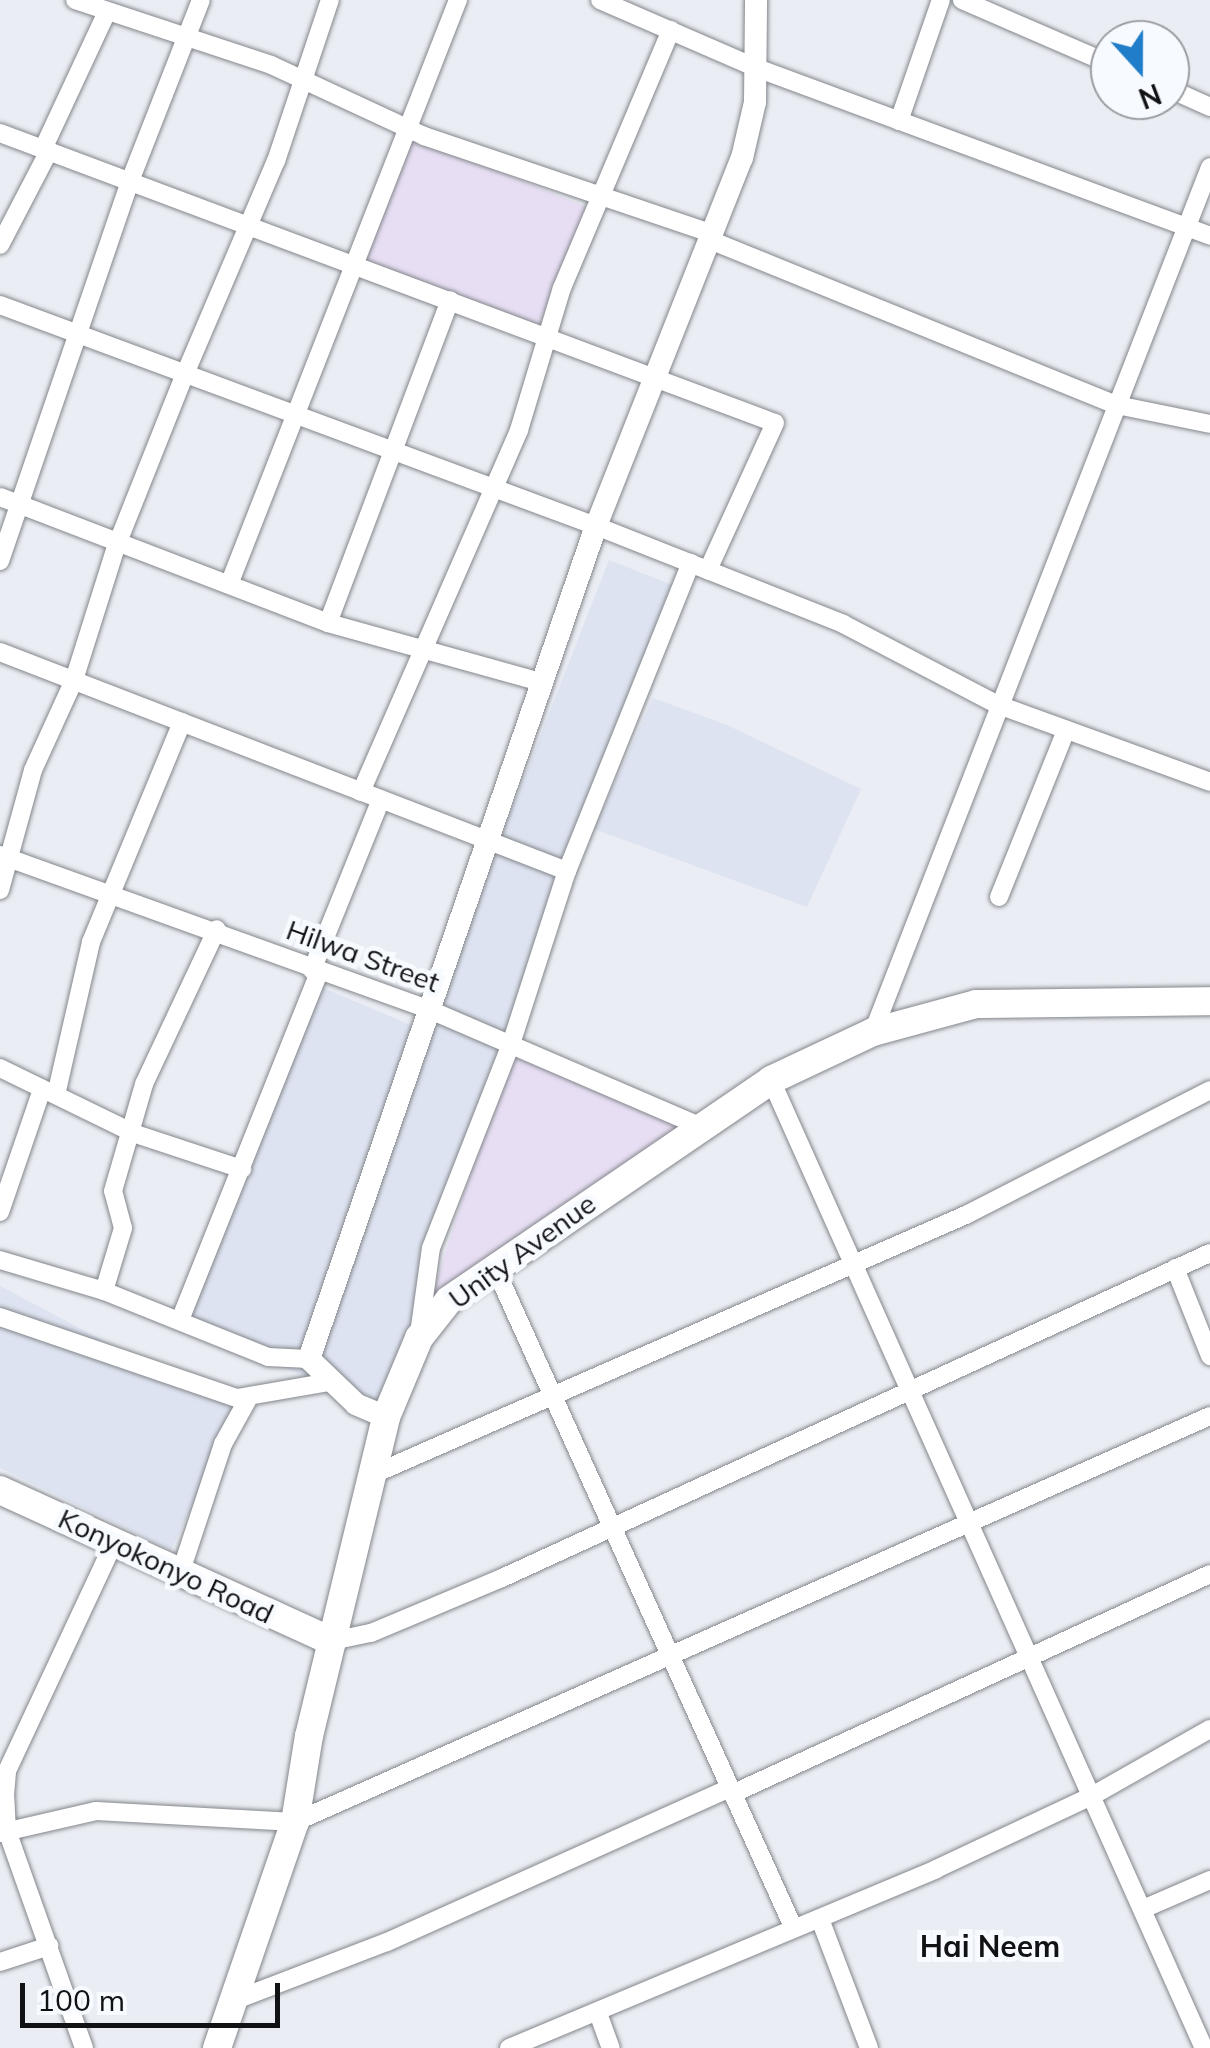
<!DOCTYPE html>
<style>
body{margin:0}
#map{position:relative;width:1210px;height:2048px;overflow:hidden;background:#eaedf3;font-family:Mulish,sans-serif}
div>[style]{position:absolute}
.built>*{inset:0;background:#dde3f0}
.medical>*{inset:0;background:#e7def3;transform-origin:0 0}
.roads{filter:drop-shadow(0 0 2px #83868b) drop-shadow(0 0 2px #83868b)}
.minor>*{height:18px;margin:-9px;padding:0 9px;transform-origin:9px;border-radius:9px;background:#fff}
.tertiary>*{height:22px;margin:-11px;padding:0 11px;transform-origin:11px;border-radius:11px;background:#fff}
.primary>*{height:28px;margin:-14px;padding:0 14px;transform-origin:14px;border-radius:14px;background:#fff}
span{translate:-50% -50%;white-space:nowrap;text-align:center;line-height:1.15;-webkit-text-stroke:10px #f7faff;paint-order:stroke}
.street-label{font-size:28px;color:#111214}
.neighbourhood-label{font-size:30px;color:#111214;font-weight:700}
.north{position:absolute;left:1090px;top:20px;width:100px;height:100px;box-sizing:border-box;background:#f7faff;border:2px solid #9b9da1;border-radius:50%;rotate:159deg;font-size:28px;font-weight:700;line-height:40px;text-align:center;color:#111214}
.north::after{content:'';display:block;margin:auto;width:35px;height:45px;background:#1f7dc9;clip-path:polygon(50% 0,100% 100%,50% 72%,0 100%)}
.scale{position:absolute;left:20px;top:1983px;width:260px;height:45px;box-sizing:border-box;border:5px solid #111214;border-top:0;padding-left:12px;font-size:30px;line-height:35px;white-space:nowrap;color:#111214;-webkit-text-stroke:8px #f7faff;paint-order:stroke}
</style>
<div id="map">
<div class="built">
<div style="clip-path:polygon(609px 560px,677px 587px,523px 997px,382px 1414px,184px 1319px,321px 987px,425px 1031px)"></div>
<div style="clip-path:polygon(653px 698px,727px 725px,861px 789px,807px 907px,594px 829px)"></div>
<div style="clip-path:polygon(0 1286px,237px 1411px,171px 1550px,0 1468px)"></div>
</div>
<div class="medical">
<div style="left:411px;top:136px;width:190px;height:136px;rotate:22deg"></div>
<div style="clip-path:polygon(509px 1050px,690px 1124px,428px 1308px)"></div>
</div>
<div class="roads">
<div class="minor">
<div style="left:75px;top:0;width:206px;rotate:18.3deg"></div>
<div style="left:271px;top:65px;width:169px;rotate:24.9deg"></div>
<div style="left:424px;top:136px;width:305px;rotate:18.7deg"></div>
<div style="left:600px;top:0;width:168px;rotate:23.5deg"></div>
<div style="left:754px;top:67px;width:486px;rotate:20.3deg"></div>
<div style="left:962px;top:0;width:161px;rotate:23.4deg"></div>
<div style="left:1170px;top:89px;width:44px;rotate:24.2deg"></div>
<div style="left:899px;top:121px;width:128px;rotate:-70.9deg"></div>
<div style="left:0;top:133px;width:827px;rotate:20.52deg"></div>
<div style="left:775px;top:423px;width:162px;rotate:114.5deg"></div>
<div style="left:43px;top:149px;width:151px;rotate:-65deg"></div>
<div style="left:710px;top:240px;width:439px;rotate:22.1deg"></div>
<div style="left:1117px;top:405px;width:95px;rotate:11.5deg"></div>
<div style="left:0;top:245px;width:106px;rotate:-62.5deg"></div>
<div style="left:0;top:305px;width:636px;rotate:20.35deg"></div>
<div style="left:596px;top:526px;width:266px;rotate:21.6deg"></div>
<div style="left:843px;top:624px;width:173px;rotate:27.6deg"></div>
<div style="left:996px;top:704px;width:228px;rotate:20deg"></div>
<div style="left:0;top:497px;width:351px;rotate:21deg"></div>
<div style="left:328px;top:623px;width:224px;rotate:15.5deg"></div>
<div style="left:0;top:561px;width:402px;rotate:-71.1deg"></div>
<div style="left:130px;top:181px;width:194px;rotate:-68.6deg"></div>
<div style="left:230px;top:582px;width:625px;rotate:-68.61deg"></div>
<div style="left:328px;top:623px;width:345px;rotate:-69.3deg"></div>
<div style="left:0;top:652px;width:608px;rotate:21.12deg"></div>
<div style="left:361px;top:792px;width:395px;rotate:-66.4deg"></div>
<div style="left:519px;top:430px;width:148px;rotate:-73.2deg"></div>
<div style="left:562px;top:288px;width:280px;rotate:-67.1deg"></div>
<div style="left:0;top:855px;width:455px;rotate:19.8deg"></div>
<div style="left:428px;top:1009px;width:296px;rotate:23.3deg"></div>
<div style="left:0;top:890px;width:124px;rotate:-74.6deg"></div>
<div style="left:33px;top:770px;width:99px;rotate:-65.5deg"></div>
<div style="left:74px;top:680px;width:139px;rotate:-72.5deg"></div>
<div style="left:116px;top:547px;width:186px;rotate:-68.3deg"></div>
<div style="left:185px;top:374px;width:232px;rotate:-66.9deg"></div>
<div style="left:276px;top:161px;width:170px;rotate:-71.5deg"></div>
<div style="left:999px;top:897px;width:180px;rotate:-68.1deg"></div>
<div style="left:312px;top:970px;width:184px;rotate:-68deg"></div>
<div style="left:873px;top:1032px;width:928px;rotate:-68.71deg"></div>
<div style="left:0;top:1068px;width:148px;rotate:26deg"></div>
<div style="left:133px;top:1133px;width:115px;rotate:18.3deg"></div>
<div style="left:771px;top:1080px;width:1058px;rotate:65.91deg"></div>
<div style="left:56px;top:1095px;width:157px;rotate:-77.1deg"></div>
<div style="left:91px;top:942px;width:238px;rotate:-67.5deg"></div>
<div style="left:0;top:1212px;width:127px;rotate:-71.1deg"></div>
<div style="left:0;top:1260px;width:109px;rotate:16.6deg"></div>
<div style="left:104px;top:1291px;width:177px;rotate:21.9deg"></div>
<div style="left:268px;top:1357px;width:41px;rotate:2.8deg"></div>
<div style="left:495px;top:1268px;width:725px;rotate:65.66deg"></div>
<div style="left:1175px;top:1268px;width:95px;rotate:68.3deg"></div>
<div style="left:104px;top:1291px;width:66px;rotate:-73.2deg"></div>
<div style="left:123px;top:1228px;width:38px;rotate:-105deg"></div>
<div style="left:113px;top:1191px;width:111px;rotate:-73.8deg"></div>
<div style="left:144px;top:1084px;width:171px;rotate:-64.8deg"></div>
<div style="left:0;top:1317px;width:250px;rotate:18.9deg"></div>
<div style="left:237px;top:1398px;width:94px;rotate:-9.8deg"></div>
<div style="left:180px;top:1320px;width:374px;rotate:-68.2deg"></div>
<div style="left:419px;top:1334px;width:87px;rotate:-82.1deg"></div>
<div style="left:431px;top:1248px;width:222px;rotate:-68.6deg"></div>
<div style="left:512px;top:1041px;width:179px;rotate:-72.1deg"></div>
<div style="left:567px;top:871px;width:332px;rotate:-68.1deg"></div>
<div style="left:374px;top:1474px;width:648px;rotate:-23.64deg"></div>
<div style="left:968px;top:1214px;width:272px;rotate:-27.1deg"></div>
<div style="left:181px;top:1571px;width:134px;rotate:-71.7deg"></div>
<div style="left:223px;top:1444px;width:51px;rotate:-60.9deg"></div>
<div style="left:332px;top:1641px;width:40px;rotate:-12deg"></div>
<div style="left:371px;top:1633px;width:142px;rotate:-22.8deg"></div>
<div style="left:502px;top:1578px;width:779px;rotate:-24.66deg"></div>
<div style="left:732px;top:1794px;width:526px;rotate:-24.71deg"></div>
<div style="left:0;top:1833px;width:98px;rotate:-12.9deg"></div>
<div style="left:96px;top:1811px;width:199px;rotate:3.2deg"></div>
<div style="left:295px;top:1822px;width:1001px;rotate:-23.93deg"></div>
<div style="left:1143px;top:1909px;width:73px;rotate:-23.4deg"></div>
<div style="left:820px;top:1919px;width:138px;rotate:69.2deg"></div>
<div style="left:0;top:1962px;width:52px;rotate:-18.1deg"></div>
<div style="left:233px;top:2001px;width:165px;rotate:-21deg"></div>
<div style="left:387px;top:1942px;width:376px;rotate:-24.2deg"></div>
<div style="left:598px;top:2013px;width:37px;rotate:70deg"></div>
<div style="left:84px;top:2048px;width:230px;rotate:-109.5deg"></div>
<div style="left:7px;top:1831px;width:36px;rotate:-93deg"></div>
<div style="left:5px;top:1795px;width:24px;rotate:-85deg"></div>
<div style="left:7px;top:1771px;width:252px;rotate:-64.9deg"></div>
<div style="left:509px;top:2048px;width:463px;rotate:-22.7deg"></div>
<div style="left:936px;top:1869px;width:172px;rotate:-25.1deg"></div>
<div style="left:1092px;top:1796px;width:136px;rotate:-29.6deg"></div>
</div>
<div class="tertiary">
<div style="left:386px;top:1417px;width:33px;rotate:-157deg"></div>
<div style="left:356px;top:1404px;width:65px;rotate:-136.2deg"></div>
<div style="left:309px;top:1359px;width:881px;rotate:-70.99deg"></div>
<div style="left:596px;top:526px;width:396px;rotate:-68.4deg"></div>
<div style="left:742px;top:158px;width:57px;rotate:-76.9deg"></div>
<div style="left:755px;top:102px;width:102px;rotate:-89.4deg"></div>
</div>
<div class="primary">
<div style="left:0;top:1490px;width:365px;rotate:24.5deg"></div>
<div style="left:217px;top:2048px;width:239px;rotate:-71deg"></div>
<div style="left:295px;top:1822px;width:87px;rotate:-80.8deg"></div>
<div style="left:309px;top:1736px;width:328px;rotate:-76.4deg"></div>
<div style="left:386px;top:1417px;width:86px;rotate:-67.3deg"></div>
<div style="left:419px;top:1338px;width:48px;rotate:-51.7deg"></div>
<div style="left:449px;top:1300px;width:390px;rotate:-34.3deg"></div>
<div style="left:771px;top:1080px;width:113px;rotate:-25.2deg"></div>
<div style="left:873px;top:1032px;width:107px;rotate:-15.2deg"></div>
<div style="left:976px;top:1004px;width:234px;rotate:-0.7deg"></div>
</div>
</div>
<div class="street-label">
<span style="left:363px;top:956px;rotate:20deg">Hilwa Street</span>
<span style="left:522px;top:1251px;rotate:-36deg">Unity Avenue</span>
<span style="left:166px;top:1566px;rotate:25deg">Konyokonyo Road</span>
</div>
<div class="neighbourhood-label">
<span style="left:990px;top:1946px">Hai Neem</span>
</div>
<div class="north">N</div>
<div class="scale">100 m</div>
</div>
